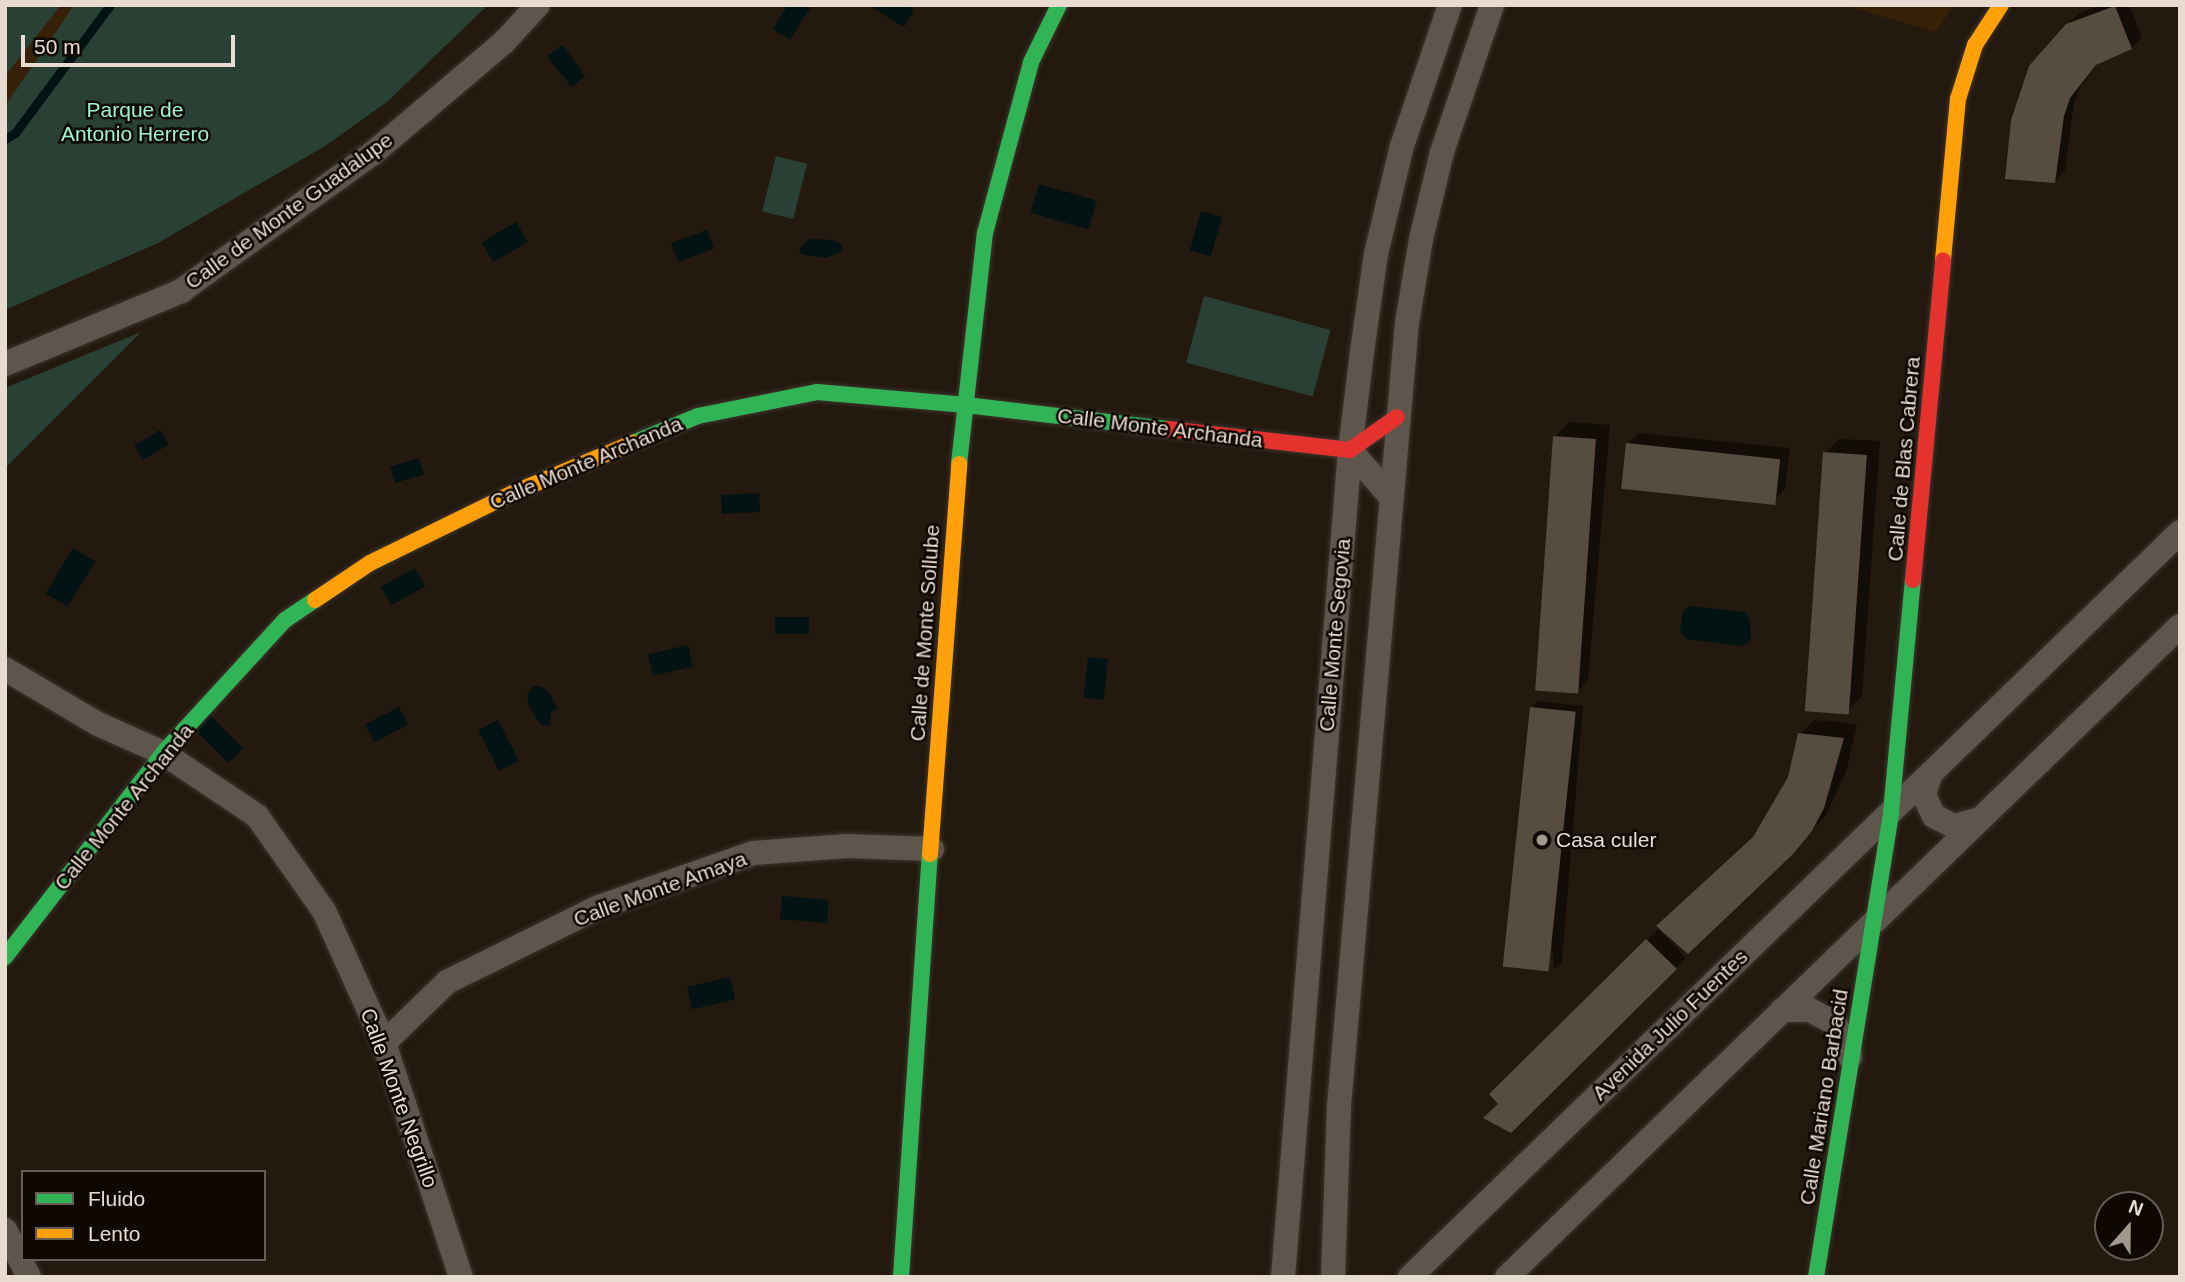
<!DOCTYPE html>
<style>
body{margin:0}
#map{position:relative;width:2185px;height:1282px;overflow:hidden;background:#23190e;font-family:Helvetica,sans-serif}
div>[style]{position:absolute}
.built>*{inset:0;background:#362106}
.green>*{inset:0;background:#284134;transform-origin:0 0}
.water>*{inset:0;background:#031313;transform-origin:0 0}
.shadow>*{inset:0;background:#0007}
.stream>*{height:9px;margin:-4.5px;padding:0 4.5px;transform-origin:4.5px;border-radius:4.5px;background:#031313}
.building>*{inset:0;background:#574c40;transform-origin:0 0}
.roads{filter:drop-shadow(0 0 2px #3d352e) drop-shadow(0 0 2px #3d352e)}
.street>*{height:24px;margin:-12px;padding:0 12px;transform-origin:12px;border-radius:12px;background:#5e554d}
.fast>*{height:16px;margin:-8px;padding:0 8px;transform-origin:8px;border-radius:8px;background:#30b455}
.slow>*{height:16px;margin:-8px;padding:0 8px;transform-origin:8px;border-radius:8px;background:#ff9f0a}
.jam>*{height:16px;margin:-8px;padding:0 8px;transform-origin:8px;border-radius:8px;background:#e5322d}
.dots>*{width:19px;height:19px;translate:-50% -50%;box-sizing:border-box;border:4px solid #0e0702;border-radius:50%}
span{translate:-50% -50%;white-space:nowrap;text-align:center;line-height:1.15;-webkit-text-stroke:5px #0e0702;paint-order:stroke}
.park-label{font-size:21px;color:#9df4ce}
.street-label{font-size:21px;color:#e8dcd0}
.poi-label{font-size:21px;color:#e8dcd0}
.left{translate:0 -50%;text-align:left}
.frame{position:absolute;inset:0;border:7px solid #e8dcd0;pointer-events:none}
.legend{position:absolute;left:21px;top:1170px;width:245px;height:91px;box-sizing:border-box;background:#0e0702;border:2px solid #655c54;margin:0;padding:9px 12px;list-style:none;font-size:21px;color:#e8dcd0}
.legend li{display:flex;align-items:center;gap:14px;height:35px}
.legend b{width:35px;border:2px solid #655c54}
.north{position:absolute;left:2094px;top:1191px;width:70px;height:70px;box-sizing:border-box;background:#0e0702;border:2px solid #655c54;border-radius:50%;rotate:21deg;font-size:19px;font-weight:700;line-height:28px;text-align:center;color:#e8dcd0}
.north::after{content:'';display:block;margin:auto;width:24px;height:32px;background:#a3988c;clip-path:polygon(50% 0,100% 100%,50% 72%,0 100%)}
.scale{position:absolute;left:21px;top:35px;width:214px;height:32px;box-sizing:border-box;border:4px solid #e8dcd0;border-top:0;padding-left:9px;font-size:21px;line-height:24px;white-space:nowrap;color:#e8dcd0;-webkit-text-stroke:5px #0e0702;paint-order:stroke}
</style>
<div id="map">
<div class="built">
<div style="clip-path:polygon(5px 5px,74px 5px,5px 106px)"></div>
<div style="clip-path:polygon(1843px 5px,1954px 5px,1936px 32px)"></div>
</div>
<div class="green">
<div style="clip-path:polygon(5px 5px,61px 5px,5px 76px)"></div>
<div style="clip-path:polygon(74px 5px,488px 5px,387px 102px,325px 146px,158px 243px,5px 310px,5px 106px)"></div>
<div style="left:776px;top:156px;width:32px;height:57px;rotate:14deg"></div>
<div style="left:1204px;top:296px;width:131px;height:69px;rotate:15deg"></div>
<div style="clip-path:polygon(141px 332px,5px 468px,5px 388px)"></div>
</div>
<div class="water">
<div style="clip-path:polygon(788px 5px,812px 5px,790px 40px,773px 29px)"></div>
<div style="clip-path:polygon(906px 5px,914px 10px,904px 27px,870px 6px)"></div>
<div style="clip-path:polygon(563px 45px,585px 76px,572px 87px,547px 56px)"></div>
<div style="left:1039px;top:184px;width:60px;height:30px;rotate:16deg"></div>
<div style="left:1201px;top:211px;width:22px;height:41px;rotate:16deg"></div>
<div style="left:516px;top:222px;width:23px;height:40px;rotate:59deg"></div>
<div style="left:707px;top:230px;width:20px;height:38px;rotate:70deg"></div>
<div style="clip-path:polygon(810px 239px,833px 240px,842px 245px,841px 252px,826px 258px,802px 254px,799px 249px)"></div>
<div style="left:160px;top:430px;width:17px;height:30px;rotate:59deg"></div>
<div style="left:419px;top:458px;width:17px;height:30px;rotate:73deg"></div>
<div style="left:759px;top:493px;width:19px;height:38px;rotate:87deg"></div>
<div style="left:73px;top:548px;width:26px;height:53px;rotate:31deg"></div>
<div style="left:415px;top:568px;width:21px;height:39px;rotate:61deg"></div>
<div style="clip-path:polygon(1690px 606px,1746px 612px,1750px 622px,1751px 641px,1742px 646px,1686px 639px,1680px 632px,1683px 611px)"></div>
<div style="left:809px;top:617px;width:17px;height:34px;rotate:90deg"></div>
<div style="left:688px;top:645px;width:22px;height:41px;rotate:77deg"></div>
<div style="left:1088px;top:657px;width:20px;height:41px;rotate:6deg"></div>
<div style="clip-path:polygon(533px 685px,542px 687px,551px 695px,557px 709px,551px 712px,550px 726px,541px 725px,531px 710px,527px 696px)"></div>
<div style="left:399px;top:707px;width:20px;height:38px;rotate:63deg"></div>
<div style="left:210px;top:715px;width:47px;height:21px;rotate:45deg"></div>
<div style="left:498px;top:720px;width:46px;height:22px;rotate:63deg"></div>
<div style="left:782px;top:896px;width:47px;height:23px;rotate:5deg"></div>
<div style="left:730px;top:977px;width:23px;height:44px;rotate:77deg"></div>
</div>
<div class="shadow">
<div style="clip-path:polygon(2101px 5px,2129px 5px,2142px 37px,2131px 48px,2099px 62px,2081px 86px,2074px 103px,2065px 171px,2055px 181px,2067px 25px,2079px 13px)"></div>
<div style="clip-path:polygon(1569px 422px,1610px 425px,1588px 681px,1574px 695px,1555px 437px)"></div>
<div style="clip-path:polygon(1638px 433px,1790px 448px,1785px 489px,1774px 500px,1627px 444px)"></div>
<div style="clip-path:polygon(1839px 439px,1880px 441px,1862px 696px,1847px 711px,1825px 453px)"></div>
<div style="clip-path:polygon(1538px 701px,1583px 706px,1562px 962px,1554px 969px,1531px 708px)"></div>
<div style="clip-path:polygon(1814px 720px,1857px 724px,1846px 772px,1826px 815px,1792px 853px,1756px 835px,1789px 778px,1800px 734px)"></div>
<div style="clip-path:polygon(1658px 929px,1686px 958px,1511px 1131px,1500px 1103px,1491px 1094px)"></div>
</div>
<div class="stream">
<div style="left:5px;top:139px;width:12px;rotate:-31deg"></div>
<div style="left:15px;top:133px;width:159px;rotate:-53.4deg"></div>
</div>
<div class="building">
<div style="clip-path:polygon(2115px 6px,2132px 49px,2096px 65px,2070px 98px,2064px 116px,2055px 183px,2005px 179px,2011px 120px,2029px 66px,2066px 24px)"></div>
<div style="left:1553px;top:436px;width:43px;height:255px;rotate:4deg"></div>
<div style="left:1626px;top:443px;width:155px;height:46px;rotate:6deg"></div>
<div style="left:1823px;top:452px;width:44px;height:260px;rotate:4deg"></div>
<div style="left:1530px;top:707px;width:46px;height:261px;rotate:6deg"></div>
<div style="clip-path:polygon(1798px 733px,1844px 738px,1824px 808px,1812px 831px,1793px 854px,1688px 954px,1656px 926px,1753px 837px,1788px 777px)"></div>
<div style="clip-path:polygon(1646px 939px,1677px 969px,1511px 1133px,1483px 1118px,1498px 1104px,1489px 1094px)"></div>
</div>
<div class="roads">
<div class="street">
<div style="left:5px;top:364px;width:191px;rotate:-22.5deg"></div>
<div style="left:181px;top:291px;width:235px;rotate:-35.7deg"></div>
<div style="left:372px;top:154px;width:173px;rotate:-40.3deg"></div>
<div style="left:504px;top:42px;width:50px;rotate:-47.4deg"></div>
<div style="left:1350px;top:450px;width:62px;rotate:48.9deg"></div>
<div style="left:5px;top:669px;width:108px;rotate:30.6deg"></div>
<div style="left:98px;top:724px;width:71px;rotate:24deg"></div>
<div style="left:163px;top:753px;width:113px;rotate:33.8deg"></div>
<div style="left:257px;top:816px;width:116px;rotate:54.8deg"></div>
<div style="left:324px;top:911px;width:145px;rotate:65.6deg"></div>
<div style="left:384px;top:1043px;width:246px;rotate:71.8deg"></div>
<div style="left:1931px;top:773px;width:23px;rotate:108deg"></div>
<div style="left:1924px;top:795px;width:23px;rotate:65deg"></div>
<div style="left:1934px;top:816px;width:22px;rotate:27deg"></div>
<div style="left:1954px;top:826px;width:24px;rotate:-15deg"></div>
<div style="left:1782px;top:1010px;width:28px"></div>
<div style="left:1810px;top:1010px;width:27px;rotate:28deg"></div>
<div style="left:1834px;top:1023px;width:27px;rotate:57deg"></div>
<div style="left:1849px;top:1046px;width:11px;rotate:85deg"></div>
<div style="left:384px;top:1043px;width:88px;rotate:-44.1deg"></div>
<div style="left:447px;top:982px;width:169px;rotate:-26.3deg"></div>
<div style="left:599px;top:907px;width:163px;rotate:-19.3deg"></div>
<div style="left:753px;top:853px;width:94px;rotate:-4.3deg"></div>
<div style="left:847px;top:846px;width:85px;rotate:2deg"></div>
<div style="left:5px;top:1230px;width:53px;rotate:62.9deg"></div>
<div style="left:1283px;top:1277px;width:830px;rotate:-85.37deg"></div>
<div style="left:1350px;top:450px;width:99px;rotate:-83deg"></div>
<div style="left:1362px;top:352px;width:99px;rotate:-81.9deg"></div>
<div style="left:1376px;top:254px;width:111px;rotate:-76.5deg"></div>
<div style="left:1402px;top:146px;width:149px;rotate:-71.2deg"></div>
<div style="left:1333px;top:1277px;width:171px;rotate:-88deg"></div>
<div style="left:1339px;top:1106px;width:786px;rotate:-85.04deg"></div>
<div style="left:1407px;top:323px;width:85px;rotate:-80.5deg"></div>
<div style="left:1421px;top:239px;width:89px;rotate:-76.4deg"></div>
<div style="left:1442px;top:152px;width:155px;rotate:-71.2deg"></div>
<div style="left:1410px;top:1277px;width:1071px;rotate:-44.05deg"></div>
<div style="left:1507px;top:1277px;width:936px;rotate:-44.05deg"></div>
</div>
<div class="fast">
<div style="left:633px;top:443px;width:70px;rotate:-22.6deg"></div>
<div style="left:698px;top:416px;width:121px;rotate:-11.4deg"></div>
<div style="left:817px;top:392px;width:150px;rotate:5deg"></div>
<div style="left:966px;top:405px;width:203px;rotate:6.8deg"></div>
<div style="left:959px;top:464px;width:232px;rotate:-83.6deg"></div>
<div style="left:985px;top:233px;width:177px;rotate:-74.9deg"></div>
<div style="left:1031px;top:62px;width:64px;rotate:-63.8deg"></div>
<div style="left:5px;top:957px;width:258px;rotate:-52.2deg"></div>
<div style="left:163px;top:753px;width:180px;rotate:-47.5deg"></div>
<div style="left:285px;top:620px;width:36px;rotate:-34deg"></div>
<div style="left:901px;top:1277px;width:424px;rotate:-86.1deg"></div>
<div style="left:1816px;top:1277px;width:471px;rotate:-80.8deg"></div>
<div style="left:1891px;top:812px;width:233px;rotate:-84.6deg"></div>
</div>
<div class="slow">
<div style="left:1943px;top:260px;width:162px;rotate:-84.7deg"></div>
<div style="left:1958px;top:99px;width:57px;rotate:-72.5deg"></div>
<div style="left:1975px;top:45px;width:48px;rotate:-57deg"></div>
<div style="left:315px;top:600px;width:66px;rotate:-33.9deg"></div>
<div style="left:370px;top:563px;width:161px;rotate:-26.1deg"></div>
<div style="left:515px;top:492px;width:128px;rotate:-22.6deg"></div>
<div style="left:930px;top:854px;width:391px;rotate:-85.7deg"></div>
</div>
<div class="jam">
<div style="left:1168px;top:429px;width:183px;rotate:6.6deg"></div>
<div style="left:1350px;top:450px;width:57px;rotate:-35.1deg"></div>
<div style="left:1913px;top:580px;width:321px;rotate:-84.6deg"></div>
</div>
</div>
<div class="dots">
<div style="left:1542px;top:840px;background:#a3988c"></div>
</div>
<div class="park-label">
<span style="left:135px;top:122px">Parque de<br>Antonio Herrero</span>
</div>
<div class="street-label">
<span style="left:289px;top:211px;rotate:-36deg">Calle de Monte Guadalupe</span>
<span style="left:1160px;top:428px;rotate:7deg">Calle Monte Archanda</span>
<span style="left:1904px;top:459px;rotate:-85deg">Calle de Blas Cabrera</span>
<span style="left:586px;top:463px;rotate:-23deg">Calle Monte Archanda</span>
<span style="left:925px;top:633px;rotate:-86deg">Calle de Monte Sollube</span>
<span style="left:1335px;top:635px;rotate:-85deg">Calle Monte Segovia</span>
<span style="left:124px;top:807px;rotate:-51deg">Calle Monte Archanda</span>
<span style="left:660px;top:889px;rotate:-20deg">Calle Monte Amaya</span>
<span style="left:1670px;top:1025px;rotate:-44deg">Avenida Julio Fuentes</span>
<span style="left:1824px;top:1097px;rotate:-81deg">Calle Mariano Barbacid</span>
<span style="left:399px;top:1098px;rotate:70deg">Calle Monte Negrillo</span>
</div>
<div class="poi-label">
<span class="left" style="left:1556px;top:840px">Casa culer</span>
</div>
<div class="frame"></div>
<ul class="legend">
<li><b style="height:9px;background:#30b455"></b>Fluido</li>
<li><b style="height:9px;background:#ff9f0a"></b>Lento</li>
</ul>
<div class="north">N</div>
<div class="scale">50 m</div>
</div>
